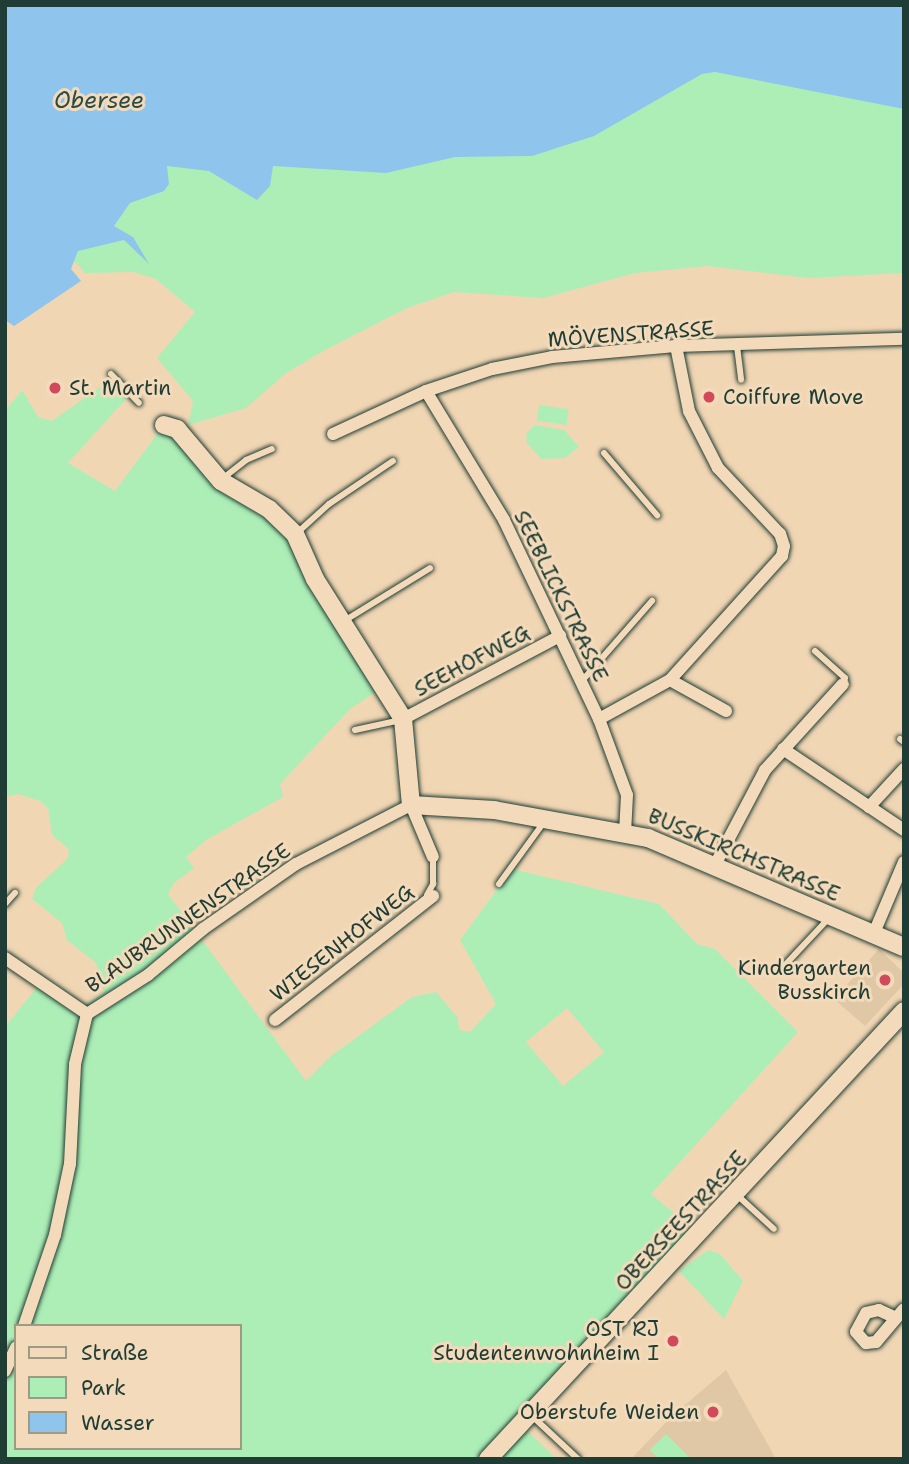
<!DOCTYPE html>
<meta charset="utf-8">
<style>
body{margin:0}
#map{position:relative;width:909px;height:1464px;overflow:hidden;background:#f1d6b4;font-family:"Shantell Sans",sans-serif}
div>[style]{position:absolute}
.built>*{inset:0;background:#e0c7a5}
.green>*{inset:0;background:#adeeb7;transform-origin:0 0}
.water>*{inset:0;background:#8fc5ed}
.roads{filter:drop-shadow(0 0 2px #1f3d34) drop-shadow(0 0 2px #1f3d34)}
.lane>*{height:6px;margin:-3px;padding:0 3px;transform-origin:3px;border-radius:3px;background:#f3daba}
.street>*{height:12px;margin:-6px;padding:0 6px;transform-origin:6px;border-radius:6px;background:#f3daba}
.secondary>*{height:18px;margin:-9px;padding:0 9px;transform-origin:9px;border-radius:9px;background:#f3daba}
.dots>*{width:19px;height:19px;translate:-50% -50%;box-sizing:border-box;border:4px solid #f3daba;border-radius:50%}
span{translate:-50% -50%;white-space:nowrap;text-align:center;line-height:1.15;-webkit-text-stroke:6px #f3daba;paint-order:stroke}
.street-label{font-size:21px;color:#1f3d34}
.poi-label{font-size:21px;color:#1f3d34}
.left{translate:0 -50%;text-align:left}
.right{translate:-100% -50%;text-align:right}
.water-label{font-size:23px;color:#2a4b46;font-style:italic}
.frame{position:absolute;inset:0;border:7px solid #1f3d34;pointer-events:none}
.legend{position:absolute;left:14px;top:1324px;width:228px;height:126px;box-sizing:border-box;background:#f3daba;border:2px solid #9e9b84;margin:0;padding:9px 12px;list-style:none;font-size:21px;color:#1f3d34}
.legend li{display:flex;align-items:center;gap:14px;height:35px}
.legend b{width:35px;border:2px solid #9e9b84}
</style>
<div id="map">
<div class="built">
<div style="clip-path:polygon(879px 949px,904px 973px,904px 984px,865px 1026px,834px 999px)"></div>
<div style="clip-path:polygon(726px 1370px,776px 1459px,631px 1459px,671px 1417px)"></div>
</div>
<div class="green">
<div style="clip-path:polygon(904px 5px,904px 273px,808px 278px,707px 266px,635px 273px,543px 298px,454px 292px,407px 308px,325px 350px,286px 373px,246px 408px,188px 425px,193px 401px,157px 358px,195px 312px,156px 279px,133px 272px,85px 273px,74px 261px,100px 106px)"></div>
<div style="clip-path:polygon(evenodd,110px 380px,127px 398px,68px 463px,115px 491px,164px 425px,269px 509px,384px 686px,350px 709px,280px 784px,283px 797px,206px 840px,186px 857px,194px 868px,174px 883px,168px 894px,306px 1081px,331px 1056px,412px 997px,436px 992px,458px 1018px,459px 1030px,470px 1032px,496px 1004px,460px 940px,512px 869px,659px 904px,697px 944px,715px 949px,798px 1032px,651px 1194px,674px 1213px,686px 1226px,686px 1233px,522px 1426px,557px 1459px,5px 1459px,5px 1027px,37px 987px,84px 1006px,104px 992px,96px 963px,67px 940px,62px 923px,32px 899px,36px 888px,68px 858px,69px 849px,52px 835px,48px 808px,40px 801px,18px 794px,5px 797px,5px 411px,22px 390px,38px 417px,52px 421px,110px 380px,567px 1008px,604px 1052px,563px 1086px,526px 1042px,567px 1008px,110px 380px,16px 1326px,240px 1326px,240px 1448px,16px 1448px,16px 1326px)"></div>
<div style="left:539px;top:405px;width:30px;height:16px;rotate:8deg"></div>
<div style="clip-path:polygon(534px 425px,564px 430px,579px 447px,565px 458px,541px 459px,527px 443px,526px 434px)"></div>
<div style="clip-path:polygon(708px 1250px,720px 1254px,743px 1281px,724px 1319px,679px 1271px)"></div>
<div style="clip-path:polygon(666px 1434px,691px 1459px,659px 1459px,650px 1450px)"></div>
</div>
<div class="water">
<div style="clip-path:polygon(5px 5px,904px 5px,904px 109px,715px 72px,702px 74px,594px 136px,532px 156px,455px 157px,386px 173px,273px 166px,270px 186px,257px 200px,209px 171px,167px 166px,169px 184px,164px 191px,130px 203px,114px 226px,133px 237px,149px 264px,124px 240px,78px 251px,71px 269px,81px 281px,14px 326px,5px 320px)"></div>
</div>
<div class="roads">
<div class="lane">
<div style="left:737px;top:346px;width:34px;rotate:83deg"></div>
<div style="left:111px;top:374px;width:40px;rotate:46deg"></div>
<div style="left:604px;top:453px;width:82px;rotate:49.5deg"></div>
<div style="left:222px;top:479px;width:31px;rotate:-38deg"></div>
<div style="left:246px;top:460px;width:28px;rotate:-23deg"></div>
<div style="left:297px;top:533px;width:43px;rotate:-42.2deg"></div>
<div style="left:329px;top:504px;width:77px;rotate:-33.9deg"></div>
<div style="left:344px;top:621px;width:101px;rotate:-31.6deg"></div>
<div style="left:815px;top:651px;width:40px;rotate:42deg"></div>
<div style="left:845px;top:678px;width:6px;rotate:108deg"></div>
<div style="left:581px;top:682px;width:108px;rotate:-48.8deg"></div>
<div style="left:355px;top:730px;width:47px;rotate:-12.3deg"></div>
<div style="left:900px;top:739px;width:5px;rotate:37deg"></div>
<div style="left:499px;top:884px;width:77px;rotate:-54deg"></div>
<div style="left:427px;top:895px;width:13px;rotate:-61deg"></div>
<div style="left:433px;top:884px;width:27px;rotate:-90deg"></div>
<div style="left:5px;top:904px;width:15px;rotate:-48deg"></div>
<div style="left:785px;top:965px;width:64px;rotate:-46.9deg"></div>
<div style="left:737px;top:1195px;width:50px;rotate:42.6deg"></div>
<div style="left:531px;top:1415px;width:64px;rotate:43.1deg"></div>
</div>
<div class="street">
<div style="left:426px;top:391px;width:151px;rotate:58.8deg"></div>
<div style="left:504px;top:520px;width:221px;rotate:64.5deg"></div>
<div style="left:599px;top:719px;width:81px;rotate:69.8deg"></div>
<div style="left:627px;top:795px;width:36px;rotate:93deg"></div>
<div style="left:333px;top:434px;width:102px;rotate:-24.8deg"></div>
<div style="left:426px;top:391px;width:70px;rotate:-18.4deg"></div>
<div style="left:492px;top:369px;width:61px;rotate:-11.3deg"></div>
<div style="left:552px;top:357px;width:124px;rotate:-5.1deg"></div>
<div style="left:676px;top:346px;width:228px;rotate:-1.8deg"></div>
<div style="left:670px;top:680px;width:64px;rotate:29deg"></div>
<div style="left:403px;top:719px;width:178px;rotate:-27.9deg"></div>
<div style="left:599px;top:719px;width:81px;rotate:-28.8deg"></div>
<div style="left:670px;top:680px;width:167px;rotate:-47.9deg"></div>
<div style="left:782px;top:556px;width:10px;rotate:-79deg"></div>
<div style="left:784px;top:546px;width:13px;rotate:-108deg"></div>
<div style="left:780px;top:534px;width:91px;rotate:-133.2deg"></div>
<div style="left:718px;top:468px;width:64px;rotate:-117deg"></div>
<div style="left:689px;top:411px;width:66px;rotate:-101.3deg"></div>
<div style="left:783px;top:749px;width:146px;rotate:33.8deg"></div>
<div style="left:869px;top:807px;width:52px;rotate:-47.4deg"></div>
<div style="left:715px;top:865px;width:107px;rotate:-62.2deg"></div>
<div style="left:765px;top:770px;width:116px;rotate:-47.8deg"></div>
<div style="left:874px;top:933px;width:77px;rotate:-67.1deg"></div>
<div style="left:5px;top:958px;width:99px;rotate:34.3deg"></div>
<div style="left:275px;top:1020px;width:201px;rotate:-38.1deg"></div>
<div style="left:896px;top:1318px;width:19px;rotate:-155deg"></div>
<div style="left:879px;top:1310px;width:13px;rotate:167deg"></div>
<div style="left:866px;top:1313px;width:21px;rotate:118deg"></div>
<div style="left:856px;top:1332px;width:15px;rotate:48deg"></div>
<div style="left:866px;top:1343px;width:10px;rotate:-6deg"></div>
<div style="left:876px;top:1342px;width:43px;rotate:-49.7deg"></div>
<div style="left:24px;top:1326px;width:96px;rotate:-71.2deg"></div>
<div style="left:55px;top:1235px;width:73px;rotate:-78.1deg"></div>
<div style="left:70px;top:1164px;width:100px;rotate:-87.1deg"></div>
<div style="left:75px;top:1064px;width:51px;rotate:-76.5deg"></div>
<div style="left:87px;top:1014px;width:72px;rotate:-32.6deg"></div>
<div style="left:148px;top:975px;width:72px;rotate:-39.9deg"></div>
<div style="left:203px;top:929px;width:113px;rotate:-35deg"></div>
<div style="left:296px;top:864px;width:129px;rotate:-27.2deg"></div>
<div style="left:411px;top:805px;width:56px;rotate:67.1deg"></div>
<div style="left:5px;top:1371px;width:26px;rotate:-65deg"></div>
</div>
<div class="secondary">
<div style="left:164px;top:425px;width:14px;rotate:17deg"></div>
<div style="left:177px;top:429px;width:68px;rotate:49.8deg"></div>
<div style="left:221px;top:481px;width:56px;rotate:30.3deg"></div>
<div style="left:269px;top:509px;width:36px;rotate:44deg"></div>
<div style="left:295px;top:534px;width:49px;rotate:66deg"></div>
<div style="left:315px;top:579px;width:165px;rotate:57.8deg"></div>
<div style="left:403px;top:719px;width:86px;rotate:84.7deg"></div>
<div style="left:411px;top:805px;width:83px;rotate:3.4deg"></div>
<div style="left:494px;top:810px;width:157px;rotate:10.3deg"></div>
<div style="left:648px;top:838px;width:278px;rotate:23.1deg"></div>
<div style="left:488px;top:1459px;width:611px;rotate:-47.12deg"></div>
</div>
</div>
<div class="dots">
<div style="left:55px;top:388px;background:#d1495b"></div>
<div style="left:709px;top:397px;background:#d1495b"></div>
<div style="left:885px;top:980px;background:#d1495b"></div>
<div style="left:673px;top:1341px;background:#d1495b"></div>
<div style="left:713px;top:1412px;background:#d1495b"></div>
</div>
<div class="street-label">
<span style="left:631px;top:334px;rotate:-4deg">MÖVENSTRASSE</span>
<span style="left:561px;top:596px;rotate:64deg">SEEBLICKSTRASSE</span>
<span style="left:472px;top:661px;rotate:-28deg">SEEHOFWEG</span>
<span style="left:744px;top:855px;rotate:23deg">BUSSKIRCHSTRASSE</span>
<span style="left:188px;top:918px;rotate:-35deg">BLAUBRUNNENSTRASSE</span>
<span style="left:342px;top:943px;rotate:-38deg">WIESENHOFWEG</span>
<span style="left:681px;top:1221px;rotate:-47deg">OBERSEESTRASSE</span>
</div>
<div class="poi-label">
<span class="left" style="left:69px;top:388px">St. Martin</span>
<span class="left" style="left:723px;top:397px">Coiffure Move</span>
<span class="right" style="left:871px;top:980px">Kindergarten<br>Busskirch</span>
<span class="right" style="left:659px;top:1341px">OST RJ<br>Studentenwohnheim I</span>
<span class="right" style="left:699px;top:1412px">Oberstufe Weiden</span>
</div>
<div class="water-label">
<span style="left:99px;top:100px">Obersee</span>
</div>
<div class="frame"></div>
<ul class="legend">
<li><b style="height:9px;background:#f3daba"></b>Straße</li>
<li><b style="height:19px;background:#adeeb7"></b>Park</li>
<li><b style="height:19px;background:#8fc5ed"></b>Wasser</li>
</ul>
</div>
